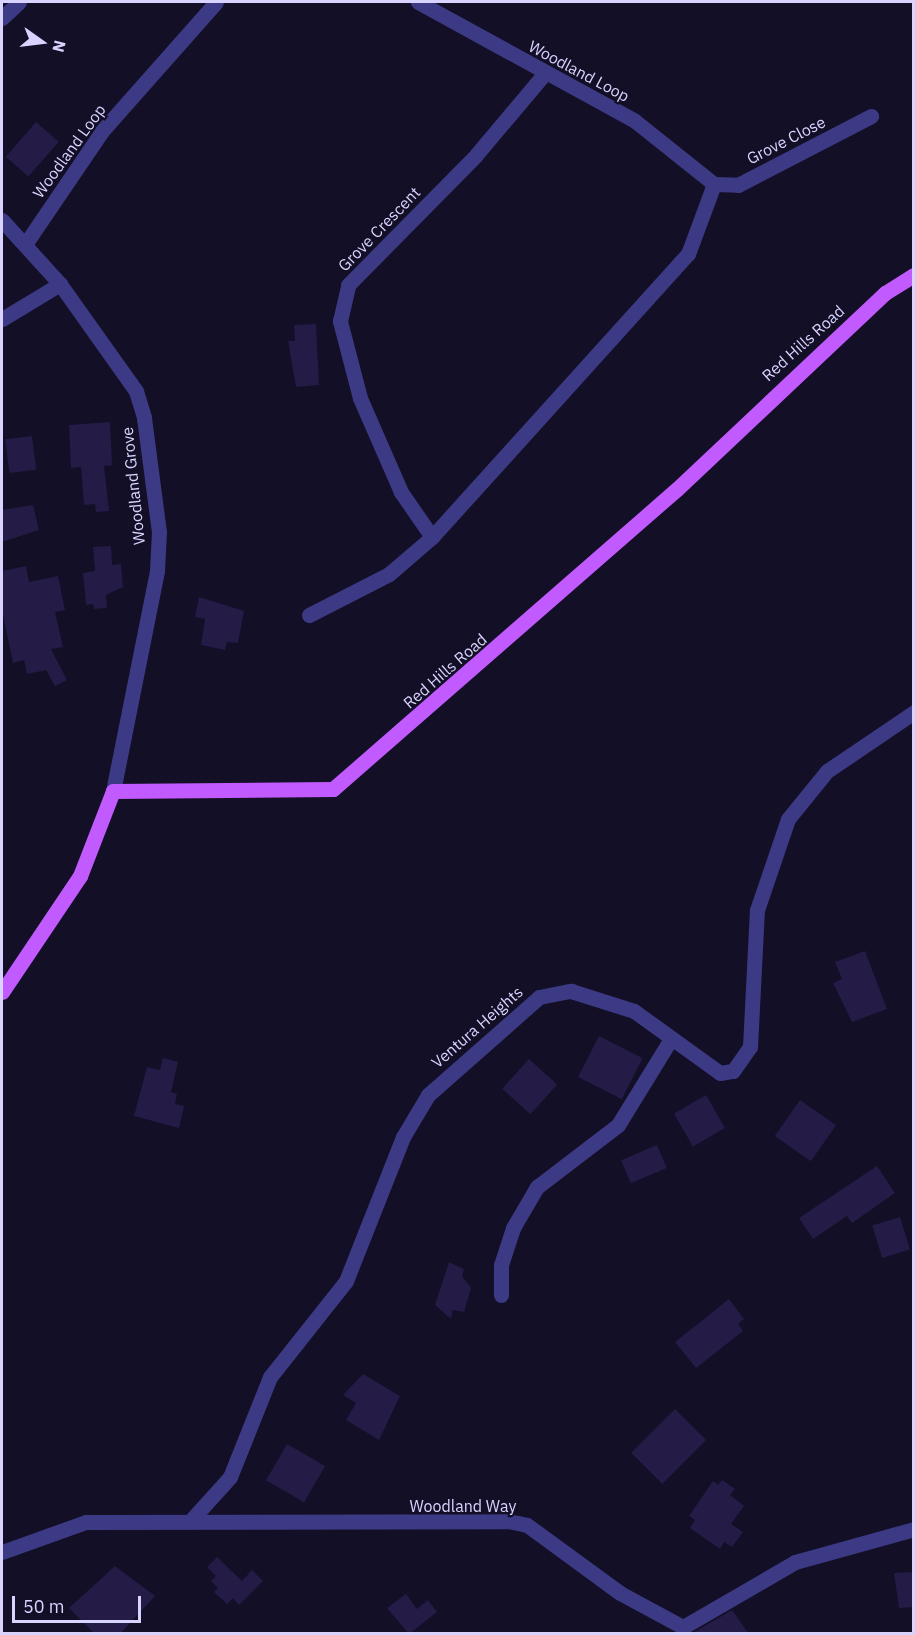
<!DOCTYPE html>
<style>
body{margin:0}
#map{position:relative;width:915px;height:1635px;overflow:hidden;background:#130f26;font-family:"IBM Plex Sans",sans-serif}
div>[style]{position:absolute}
.building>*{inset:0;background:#241b47;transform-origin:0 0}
.minor>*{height:15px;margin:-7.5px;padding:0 7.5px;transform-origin:7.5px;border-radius:7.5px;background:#3d3a85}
.major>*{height:15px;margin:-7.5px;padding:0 7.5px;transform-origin:7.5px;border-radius:7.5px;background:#c25bff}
span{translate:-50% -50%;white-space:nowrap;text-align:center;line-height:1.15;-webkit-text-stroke:4.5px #130f26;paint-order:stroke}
.street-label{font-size:16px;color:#d9d4ff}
.frame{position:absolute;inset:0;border:3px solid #d9d4ff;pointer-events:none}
.north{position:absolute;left:12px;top:12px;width:60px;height:60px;-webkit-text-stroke:4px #130f26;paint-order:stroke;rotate:104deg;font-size:16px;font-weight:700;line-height:24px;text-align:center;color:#d9d4ff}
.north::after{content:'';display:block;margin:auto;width:21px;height:27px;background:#d9d4ff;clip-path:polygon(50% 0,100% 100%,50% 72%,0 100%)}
.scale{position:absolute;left:12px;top:1596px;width:129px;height:27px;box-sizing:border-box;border:3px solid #d9d4ff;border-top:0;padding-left:8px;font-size:18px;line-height:21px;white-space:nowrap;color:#d9d4ff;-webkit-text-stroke:4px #130f26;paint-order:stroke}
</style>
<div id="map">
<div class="building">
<div style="left:36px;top:122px;width:30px;height:46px;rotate:41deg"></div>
<div style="clip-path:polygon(316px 324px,319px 385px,296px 387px,288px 341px,295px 341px,294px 325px)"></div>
<div style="clip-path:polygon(110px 422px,112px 465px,104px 466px,109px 511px,96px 512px,95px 504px,84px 505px,81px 467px,71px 468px,69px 425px)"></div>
<div style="left:32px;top:436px;width:34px;height:27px;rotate:83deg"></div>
<div style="clip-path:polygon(33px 505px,39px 530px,2px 542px,2px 510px)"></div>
<div style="clip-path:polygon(111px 546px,112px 565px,121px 564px,123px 587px,106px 595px,107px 608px,94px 609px,93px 604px,86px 605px,83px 573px,95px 571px,93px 547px)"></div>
<div style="clip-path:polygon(26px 566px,29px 582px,58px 576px,65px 610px,55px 612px,63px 647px,51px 649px,67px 680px,55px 686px,46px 670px,27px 674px,24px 660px,13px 663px,2px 610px,2px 571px)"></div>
<div style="clip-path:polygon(199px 597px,244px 611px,238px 643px,227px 642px,225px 650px,201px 645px,205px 619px,195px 617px)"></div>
<div style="clip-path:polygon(865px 951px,887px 1009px,852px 1022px,833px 983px,842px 979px,835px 962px)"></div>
<div style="left:599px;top:1036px;width:49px;height:46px;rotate:27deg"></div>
<div style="clip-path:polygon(163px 1058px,178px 1062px,171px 1092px,177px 1094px,175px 1104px,184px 1106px,179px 1128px,134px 1116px,147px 1067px,160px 1070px)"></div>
<div style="left:529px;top:1059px;width:38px;height:40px;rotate:42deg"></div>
<div style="left:706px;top:1095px;width:38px;height:37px;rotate:60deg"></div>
<div style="left:800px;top:1100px;width:44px;height:44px;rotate:35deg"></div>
<div style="left:657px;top:1145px;width:25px;height:39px;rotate:67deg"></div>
<div style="clip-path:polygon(877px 1166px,895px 1193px,852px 1223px,847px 1216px,813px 1239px,799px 1218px)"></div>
<div style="left:900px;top:1217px;width:34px;height:29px;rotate:73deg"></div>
<div style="clip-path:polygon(449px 1262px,464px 1269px,462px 1276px,471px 1288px,464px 1312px,453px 1310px,451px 1319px,435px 1305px)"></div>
<div style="clip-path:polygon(729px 1299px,744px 1319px,738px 1324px,743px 1331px,696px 1368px,675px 1342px)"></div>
<div style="clip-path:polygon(363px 1374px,400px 1396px,379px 1440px,346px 1420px,356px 1403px,343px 1395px)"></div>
<div style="left:675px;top:1409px;width:44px;height:62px;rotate:45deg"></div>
<div style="left:287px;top:1444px;width:44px;height:42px;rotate:30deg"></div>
<div style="clip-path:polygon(722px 1480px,735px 1489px,730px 1495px,744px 1506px,731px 1524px,743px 1532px,732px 1547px,724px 1542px,720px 1549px,690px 1528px,695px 1520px,689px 1516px,713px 1481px,718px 1485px)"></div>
<div style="clip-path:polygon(217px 1557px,242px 1581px,252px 1570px,263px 1581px,239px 1605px,233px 1598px,227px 1604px,214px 1592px,218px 1588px,211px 1581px,216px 1576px,207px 1567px)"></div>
<div style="clip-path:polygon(115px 1566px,155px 1596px,120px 1634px,95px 1634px,69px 1608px)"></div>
<div style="clip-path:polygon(914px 1572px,914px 1607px,899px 1608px,894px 1573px)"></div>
<div style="clip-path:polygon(406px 1594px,417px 1609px,428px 1600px,437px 1612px,409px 1634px,387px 1608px)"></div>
<div style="clip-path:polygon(732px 1610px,749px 1634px,691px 1634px)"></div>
</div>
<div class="minor">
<div style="left:418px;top:2px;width:247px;rotate:28.7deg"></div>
<div style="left:635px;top:121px;width:101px;rotate:38.6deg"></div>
<div style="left:2px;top:18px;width:23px;rotate:-43deg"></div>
<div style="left:714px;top:184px;width:24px;rotate:2deg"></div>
<div style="left:738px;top:185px;width:150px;rotate:-27.4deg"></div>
<div style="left:2px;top:220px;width:86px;rotate:47.8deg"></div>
<div style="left:60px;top:284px;width:131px;rotate:54.6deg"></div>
<div style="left:136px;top:391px;width:28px;rotate:73deg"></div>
<div style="left:144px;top:418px;width:115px;rotate:82.5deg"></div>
<div style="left:159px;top:532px;width:39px;rotate:93deg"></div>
<div style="left:157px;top:571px;width:224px;rotate:101.3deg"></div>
<div style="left:26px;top:243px;width:135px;rotate:-55.8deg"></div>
<div style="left:102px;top:131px;width:172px;rotate:-48.5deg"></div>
<div style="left:2px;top:319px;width:68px;rotate:-31.1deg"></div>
<div style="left:432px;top:537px;width:55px;rotate:-124.6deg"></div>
<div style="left:401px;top:492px;width:103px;rotate:-113.6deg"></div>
<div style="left:360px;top:398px;width:80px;rotate:-104.6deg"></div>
<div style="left:340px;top:321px;width:37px;rotate:-77deg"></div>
<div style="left:348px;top:285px;width:182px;rotate:-45.4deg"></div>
<div style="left:476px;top:155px;width:107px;rotate:-49.9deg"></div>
<div style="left:309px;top:615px;width:90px;rotate:-27.1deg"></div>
<div style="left:389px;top:574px;width:57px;rotate:-40.7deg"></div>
<div style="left:432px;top:537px;width:382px;rotate:-47.9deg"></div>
<div style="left:688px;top:254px;width:75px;rotate:-69.6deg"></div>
<div style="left:501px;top:1295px;width:30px;rotate:-90deg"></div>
<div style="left:501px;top:1265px;width:39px;rotate:-72deg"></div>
<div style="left:513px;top:1228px;width:48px;rotate:-59.7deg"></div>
<div style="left:537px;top:1187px;width:102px;rotate:-37.4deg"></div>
<div style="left:618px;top:1125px;width:97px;rotate:-58.4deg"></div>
<div style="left:193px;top:1518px;width:55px;rotate:-47.9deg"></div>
<div style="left:230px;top:1477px;width:108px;rotate:-68.2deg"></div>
<div style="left:270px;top:1377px;width:122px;rotate:-51.6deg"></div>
<div style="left:346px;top:1281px;width:155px;rotate:-68.4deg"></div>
<div style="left:403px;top:1137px;width:49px;rotate:-59.2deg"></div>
<div style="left:428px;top:1095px;width:148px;rotate:-41.4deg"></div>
<div style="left:539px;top:997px;width:33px;rotate:-11deg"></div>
<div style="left:571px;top:991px;width:66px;rotate:17.6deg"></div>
<div style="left:634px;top:1011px;width:106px;rotate:35.8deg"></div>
<div style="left:720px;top:1073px;width:13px;rotate:-9deg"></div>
<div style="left:733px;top:1071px;width:29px;rotate:-55deg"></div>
<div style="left:750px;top:1047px;width:137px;rotate:-87.1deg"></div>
<div style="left:757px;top:910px;width:96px;rotate:-71.2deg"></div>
<div style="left:788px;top:819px;width:62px;rotate:-50.9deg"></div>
<div style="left:827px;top:771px;width:105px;rotate:-34.1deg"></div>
<div style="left:2px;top:1552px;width:89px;rotate:-19.7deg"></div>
<div style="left:86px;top:1522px;width:422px;rotate:-0.1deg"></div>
<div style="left:508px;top:1521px;width:19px;rotate:12deg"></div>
<div style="left:527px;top:1525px;width:115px;rotate:36.2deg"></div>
<div style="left:620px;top:1593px;width:72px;rotate:28.4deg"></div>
<div style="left:683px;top:1627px;width:129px;rotate:-30.1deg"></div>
<div style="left:795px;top:1562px;width:123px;rotate:-15.5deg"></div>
</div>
<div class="major">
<div style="left:2px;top:992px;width:140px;rotate:-56.1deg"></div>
<div style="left:80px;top:876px;width:91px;rotate:-68.8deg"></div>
<div style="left:113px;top:791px;width:220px;rotate:-0.5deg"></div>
<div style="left:333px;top:789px;width:456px;rotate:-41.1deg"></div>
<div style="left:677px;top:489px;width:286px;rotate:-43.3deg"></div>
<div style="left:885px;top:293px;width:34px;rotate:-32deg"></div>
</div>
<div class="street-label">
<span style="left:579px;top:71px;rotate:28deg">Woodland Loop</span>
<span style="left:786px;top:140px;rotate:-27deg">Grove Close</span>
<span style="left:69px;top:151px;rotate:-54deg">Woodland Loop</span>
<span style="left:379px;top:229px;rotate:-46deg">Grove Crescent</span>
<span style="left:803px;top:343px;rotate:-42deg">Red Hills Road</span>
<span style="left:133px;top:486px;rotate:-96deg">Woodland Grove</span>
<span style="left:445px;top:671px;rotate:-41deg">Red Hills Road</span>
<span style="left:477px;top:1027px;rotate:-41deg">Ventura Heights</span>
<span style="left:463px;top:1506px">Woodland Way</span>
</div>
<div class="frame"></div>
<div class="north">N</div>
<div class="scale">50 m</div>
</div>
